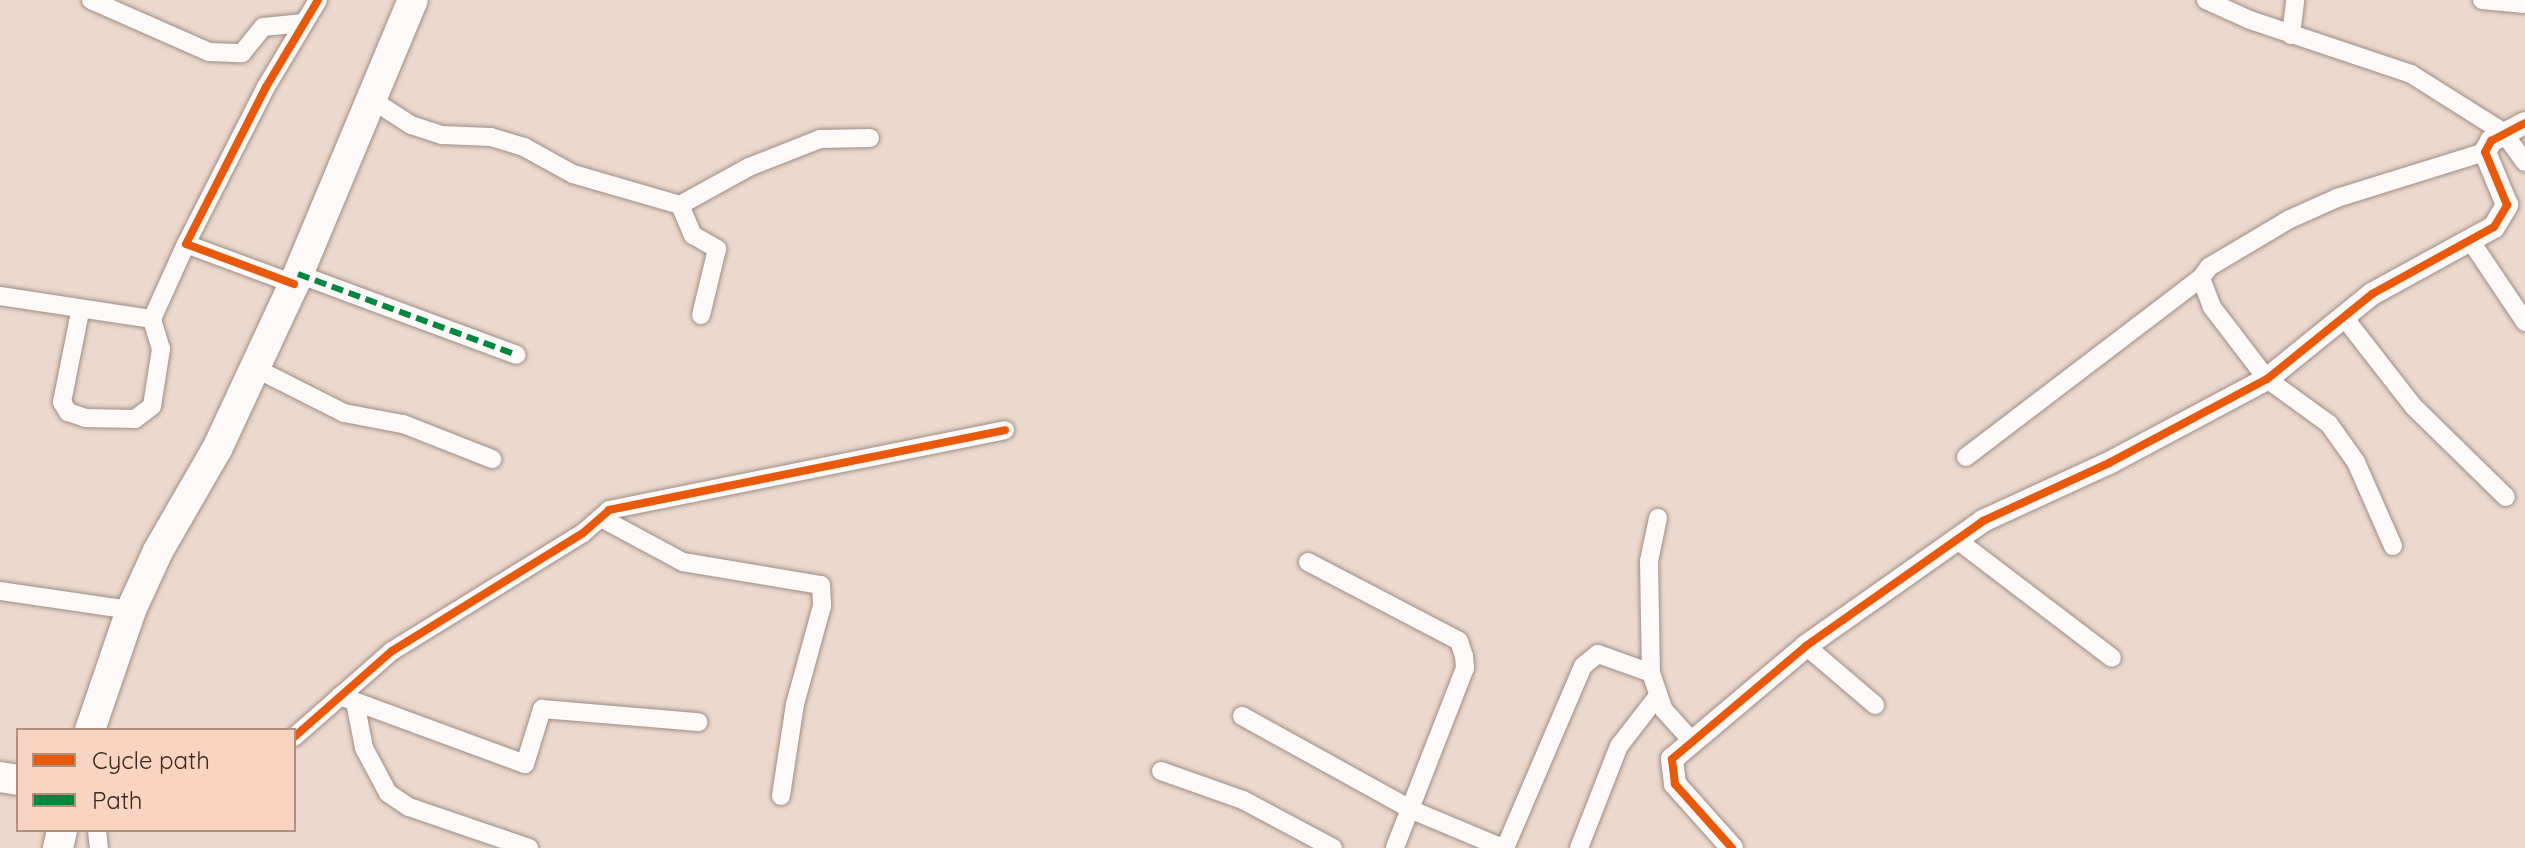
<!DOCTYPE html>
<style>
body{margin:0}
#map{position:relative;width:2525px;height:848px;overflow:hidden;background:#ecd8cd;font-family:Quicksand,sans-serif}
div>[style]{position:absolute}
.roads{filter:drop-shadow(0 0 2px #9e8e85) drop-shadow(0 0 2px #9e8e85)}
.minor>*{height:18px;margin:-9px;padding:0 9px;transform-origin:9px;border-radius:9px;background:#fcf9f8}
.tertiary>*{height:22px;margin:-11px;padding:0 11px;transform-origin:11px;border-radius:11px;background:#fcf9f8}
.primary>*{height:30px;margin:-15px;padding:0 15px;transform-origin:15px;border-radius:15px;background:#fcf9f8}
.quiet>*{height:6px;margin-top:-3px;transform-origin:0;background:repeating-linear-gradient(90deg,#00873e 0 12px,transparent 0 18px)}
.cycleway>*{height:8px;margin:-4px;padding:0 4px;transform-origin:4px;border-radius:4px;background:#e8590c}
span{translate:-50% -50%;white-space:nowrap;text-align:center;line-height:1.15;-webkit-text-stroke:8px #f9d4c0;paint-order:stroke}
.legend{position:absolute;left:16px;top:728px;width:280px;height:104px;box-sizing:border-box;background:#f9d4c0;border:2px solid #ad9080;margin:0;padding:10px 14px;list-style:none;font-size:24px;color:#3a291f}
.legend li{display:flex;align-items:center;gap:16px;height:40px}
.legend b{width:40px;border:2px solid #ad9080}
</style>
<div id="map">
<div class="roads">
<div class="minor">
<div style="left:91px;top:0;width:129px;rotate:23.8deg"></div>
<div style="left:209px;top:52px;width:33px;rotate:2deg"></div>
<div style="left:242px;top:53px;width:33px;rotate:-51deg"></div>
<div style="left:263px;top:27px;width:41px;rotate:-5.6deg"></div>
<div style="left:2206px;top:0;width:48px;rotate:24.4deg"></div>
<div style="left:2250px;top:20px;width:170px;rotate:18.5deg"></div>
<div style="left:2411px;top:74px;width:109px;rotate:32.2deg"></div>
<div style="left:2503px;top:132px;width:37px;rotate:54deg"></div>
<div style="left:2482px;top:0;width:43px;rotate:5.3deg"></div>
<div style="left:2291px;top:35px;width:35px;rotate:-83deg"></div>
<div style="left:374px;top:101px;width:44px;rotate:33deg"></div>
<div style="left:411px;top:125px;width:33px;rotate:18deg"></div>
<div style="left:442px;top:135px;width:49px;rotate:2.3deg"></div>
<div style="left:491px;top:137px;width:34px;rotate:17deg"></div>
<div style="left:524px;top:147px;width:56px;rotate:28.9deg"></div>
<div style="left:573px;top:174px;width:111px;rotate:16.2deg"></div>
<div style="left:680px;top:205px;width:79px;rotate:-28.8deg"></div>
<div style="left:749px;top:167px;width:76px;rotate:-21.5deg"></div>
<div style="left:820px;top:139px;width:50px;rotate:-1.1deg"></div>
<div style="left:680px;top:205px;width:33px;rotate:67deg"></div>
<div style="left:693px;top:235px;width:28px;rotate:30deg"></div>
<div style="left:717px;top:249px;width:68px;rotate:103.6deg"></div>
<div style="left:2470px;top:240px;width:99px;rotate:56.1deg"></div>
<div style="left:298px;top:274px;width:233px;rotate:20.3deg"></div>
<div style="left:294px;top:284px;width:115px;rotate:-159.7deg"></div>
<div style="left:186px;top:244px;width:176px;rotate:-63deg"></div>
<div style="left:266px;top:87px;width:101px;rotate:-59.1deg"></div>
<div style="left:0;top:296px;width:154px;rotate:8.6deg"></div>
<div style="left:152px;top:319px;width:82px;rotate:-65.6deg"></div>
<div style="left:80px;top:312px;width:92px;rotate:101.3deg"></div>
<div style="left:62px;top:402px;width:12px;rotate:59deg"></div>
<div style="left:68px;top:412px;width:18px;rotate:19deg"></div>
<div style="left:85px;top:418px;width:50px;rotate:1.1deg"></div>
<div style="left:135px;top:419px;width:21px;rotate:-37deg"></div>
<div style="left:152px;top:406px;width:58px;rotate:-81deg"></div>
<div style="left:161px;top:349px;width:31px;rotate:-107deg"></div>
<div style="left:2343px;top:316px;width:114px;rotate:52.1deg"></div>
<div style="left:2413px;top:406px;width:130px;rotate:44.4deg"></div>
<div style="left:253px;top:367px;width:102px;rotate:26.8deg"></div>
<div style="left:344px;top:413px;width:60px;rotate:10.6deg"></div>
<div style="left:403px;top:424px;width:96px;rotate:21.5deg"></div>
<div style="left:1966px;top:457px;width:295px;rotate:-37.3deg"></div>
<div style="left:1658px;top:518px;width:44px;rotate:101.8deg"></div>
<div style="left:1649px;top:561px;width:112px;rotate:89deg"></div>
<div style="left:1651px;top:673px;width:39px;rotate:71deg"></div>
<div style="left:1664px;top:710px;width:42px;rotate:47.9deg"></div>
<div style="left:603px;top:519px;width:91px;rotate:28.3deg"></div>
<div style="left:683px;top:562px;width:140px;rotate:9.5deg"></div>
<div style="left:821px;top:585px;width:21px;rotate:87deg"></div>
<div style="left:822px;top:606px;width:102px;rotate:105.4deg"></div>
<div style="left:795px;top:704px;width:93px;rotate:98.7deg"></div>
<div style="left:1956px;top:539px;width:196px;rotate:37.3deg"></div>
<div style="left:2393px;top:546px;width:92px;rotate:-113.8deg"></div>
<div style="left:2356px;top:462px;width:47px;rotate:-125.4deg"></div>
<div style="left:2329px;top:424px;width:77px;rotate:-144deg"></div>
<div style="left:2267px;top:379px;width:91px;rotate:-127.4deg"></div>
<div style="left:2212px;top:307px;width:31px;rotate:-111deg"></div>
<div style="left:2201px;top:278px;width:14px;rotate:-54deg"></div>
<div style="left:2209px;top:267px;width:94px;rotate:-30.7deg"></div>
<div style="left:2290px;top:219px;width:51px;rotate:-24.1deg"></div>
<div style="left:2337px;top:198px;width:155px;rotate:-17.3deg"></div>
<div style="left:1308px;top:562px;width:170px;rotate:27.6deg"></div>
<div style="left:1459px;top:641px;width:16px;rotate:72deg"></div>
<div style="left:1464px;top:656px;width:12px;rotate:85deg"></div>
<div style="left:1465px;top:668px;width:193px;rotate:111.3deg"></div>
<div style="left:0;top:591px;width:132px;rotate:8.3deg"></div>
<div style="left:1806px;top:646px;width:91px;rotate:40.5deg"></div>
<div style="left:340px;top:696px;width:197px;rotate:20.2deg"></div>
<div style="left:525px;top:764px;width:58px;rotate:-72.8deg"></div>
<div style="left:542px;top:709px;width:157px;rotate:4.8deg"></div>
<div style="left:355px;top:702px;width:47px;rotate:78.9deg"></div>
<div style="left:364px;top:748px;width:51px;rotate:61.9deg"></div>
<div style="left:388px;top:793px;width:25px;rotate:34deg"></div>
<div style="left:409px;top:807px;width:127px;rotate:18.9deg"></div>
<div style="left:1242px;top:716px;width:194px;rotate:28.9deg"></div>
<div style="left:1412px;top:810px;width:99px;rotate:22.7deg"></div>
<div style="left:294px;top:737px;width:130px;rotate:-41.3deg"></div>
<div style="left:392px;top:651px;width:225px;rotate:-31.7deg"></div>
<div style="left:583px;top:533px;width:35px;rotate:-41deg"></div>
<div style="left:609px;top:510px;width:404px;rotate:-11.4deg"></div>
<div style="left:1161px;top:771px;width:87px;rotate:19.5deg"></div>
<div style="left:1243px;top:800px;width:102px;rotate:28.1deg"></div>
<div style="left:97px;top:830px;width:18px;rotate:84deg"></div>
<div style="left:1505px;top:848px;width:198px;rotate:-66.8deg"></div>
<div style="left:1583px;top:666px;width:19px;rotate:-39deg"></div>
<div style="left:1598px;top:654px;width:56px;rotate:19.7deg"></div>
<div style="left:1579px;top:848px;width:110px;rotate:-68.6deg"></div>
<div style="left:1619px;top:746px;width:62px;rotate:-52.2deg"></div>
</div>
<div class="tertiary">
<div style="left:1732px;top:848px;width:86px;rotate:-131.7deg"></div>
<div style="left:1675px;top:784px;width:25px;rotate:-97deg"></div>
<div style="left:1672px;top:759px;width:175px;rotate:-40.1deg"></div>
<div style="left:1806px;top:646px;width:217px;rotate:-35.2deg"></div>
<div style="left:1983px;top:521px;width:139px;rotate:-24.7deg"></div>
<div style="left:2109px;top:463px;width:179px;rotate:-28deg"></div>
<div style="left:2267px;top:379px;width:135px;rotate:-39deg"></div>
<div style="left:2372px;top:294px;width:139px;rotate:-28.8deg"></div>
<div style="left:2494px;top:227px;width:26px;rotate:-59deg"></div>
<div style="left:2507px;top:205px;width:57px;rotate:-112.5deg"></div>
<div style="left:2485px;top:152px;width:13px;rotate:-61deg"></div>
<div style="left:2491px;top:141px;width:38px;rotate:-28deg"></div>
</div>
<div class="primary">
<div style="left:90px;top:730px;width:127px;rotate:-71.1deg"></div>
<div style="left:131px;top:610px;width:65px;rotate:-65.4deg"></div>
<div style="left:158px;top:551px;width:118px;rotate:-60deg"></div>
<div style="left:217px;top:449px;width:182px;rotate:-65deg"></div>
<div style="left:294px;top:284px;width:308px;rotate:-67.3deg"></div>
<div style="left:0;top:777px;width:18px;rotate:9deg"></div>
<div style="left:58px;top:848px;width:18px;rotate:-77deg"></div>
</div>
</div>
<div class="quiet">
<div style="left:298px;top:274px;width:233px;rotate:20.3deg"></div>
</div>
<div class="cycleway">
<div style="left:294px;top:284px;width:115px;rotate:-159.7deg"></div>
<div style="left:186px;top:244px;width:176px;rotate:-63deg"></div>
<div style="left:266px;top:87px;width:101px;rotate:-59.1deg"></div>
<div style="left:294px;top:737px;width:130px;rotate:-41.3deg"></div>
<div style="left:392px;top:651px;width:225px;rotate:-31.7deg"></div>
<div style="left:583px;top:533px;width:35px;rotate:-41deg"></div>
<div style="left:609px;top:510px;width:404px;rotate:-11.4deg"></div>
<div style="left:1732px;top:848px;width:86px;rotate:-131.7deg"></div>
<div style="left:1675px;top:784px;width:25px;rotate:-97deg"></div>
<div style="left:1672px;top:759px;width:175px;rotate:-40.1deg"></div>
<div style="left:1806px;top:646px;width:217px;rotate:-35.2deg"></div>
<div style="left:1983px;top:521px;width:139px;rotate:-24.7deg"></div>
<div style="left:2109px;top:463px;width:179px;rotate:-28deg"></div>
<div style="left:2267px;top:379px;width:135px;rotate:-39deg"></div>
<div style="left:2372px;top:294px;width:139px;rotate:-28.8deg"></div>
<div style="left:2494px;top:227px;width:26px;rotate:-59deg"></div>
<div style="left:2507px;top:205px;width:57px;rotate:-112.5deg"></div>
<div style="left:2485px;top:152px;width:13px;rotate:-61deg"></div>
<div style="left:2491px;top:141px;width:38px;rotate:-28deg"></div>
</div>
<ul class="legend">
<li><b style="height:10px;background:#e8590c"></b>Cycle path</li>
<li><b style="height:10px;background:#00873e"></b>Path</li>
</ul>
</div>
